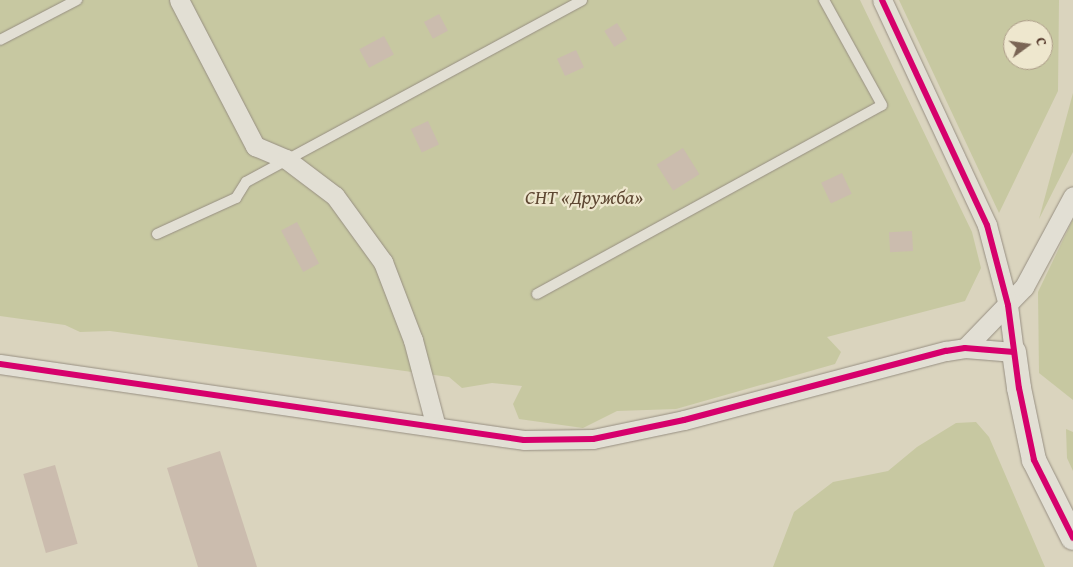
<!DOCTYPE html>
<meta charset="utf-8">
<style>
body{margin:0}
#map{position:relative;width:1073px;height:567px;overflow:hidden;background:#dad4be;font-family:"Gentium Book Plus",serif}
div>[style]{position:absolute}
.green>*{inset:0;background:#c7c8a1}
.building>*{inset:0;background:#cbbcae;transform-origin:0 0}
.roads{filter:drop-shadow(0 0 1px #978f82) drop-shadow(0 0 1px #978f82)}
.service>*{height:10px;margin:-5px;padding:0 5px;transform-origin:5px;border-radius:5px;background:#e2dfd4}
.minor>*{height:19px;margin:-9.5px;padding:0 9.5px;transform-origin:9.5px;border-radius:9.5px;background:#e2dfd4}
.tertiary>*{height:24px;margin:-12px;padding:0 12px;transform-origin:12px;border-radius:12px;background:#e2dfd4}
.cycleway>*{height:6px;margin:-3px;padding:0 3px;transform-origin:3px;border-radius:3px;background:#d6006c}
span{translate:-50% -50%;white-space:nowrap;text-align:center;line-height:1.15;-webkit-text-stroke:4.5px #eee7ce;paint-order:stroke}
.park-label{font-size:20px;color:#5e4732;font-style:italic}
.north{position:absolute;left:1003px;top:20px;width:50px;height:50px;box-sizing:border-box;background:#eee7ce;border:1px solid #ab9b87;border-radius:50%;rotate:76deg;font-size:14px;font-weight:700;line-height:20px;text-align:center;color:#47291c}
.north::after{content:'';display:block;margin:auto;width:18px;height:22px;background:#7a6555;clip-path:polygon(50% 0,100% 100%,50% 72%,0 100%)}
</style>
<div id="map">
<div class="green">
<div style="clip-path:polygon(0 0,860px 0,972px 232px,981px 268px,965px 301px,827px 337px,841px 352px,835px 364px,676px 409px,617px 411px,583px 428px,519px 419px,513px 404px,522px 386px,492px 383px,462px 388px,449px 377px,110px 331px,80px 332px,65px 325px,0 316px)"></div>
<div style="clip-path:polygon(evenodd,899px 0,1059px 0,1058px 91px,999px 213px,899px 0,1013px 30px,1043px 30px,1043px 60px,1013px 60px,1013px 30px)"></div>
<div style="clip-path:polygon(1073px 93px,1073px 152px,1039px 219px)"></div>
<div style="clip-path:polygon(1073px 219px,1073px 400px,1039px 373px,1038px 292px)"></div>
<div style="clip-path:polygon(976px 422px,989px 437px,1045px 567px,773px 567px,794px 512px,833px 482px,888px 471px,917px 447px,956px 423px)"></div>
<div style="clip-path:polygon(1066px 429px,1073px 432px,1073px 471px,1067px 458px)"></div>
</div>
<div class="building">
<div style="left:439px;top:14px;width:19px;height:17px;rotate:62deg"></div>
<div style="left:617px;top:23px;width:19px;height:15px;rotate:58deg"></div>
<div style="left:384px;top:36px;width:21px;height:28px;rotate:62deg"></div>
<div style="left:576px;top:50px;width:19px;height:21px;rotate:65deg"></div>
<div style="left:428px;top:121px;width:26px;height:19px;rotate:65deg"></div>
<div style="left:683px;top:148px;width:31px;height:31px;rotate:58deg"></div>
<div style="left:842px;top:173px;width:23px;height:23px;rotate:65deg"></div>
<div style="left:297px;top:222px;width:47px;height:18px;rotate:62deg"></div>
<div style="left:912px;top:231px;width:20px;height:23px;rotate:87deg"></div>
<div style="clip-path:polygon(220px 451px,257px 567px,198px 567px,167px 468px)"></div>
<div style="left:55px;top:465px;width:82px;height:33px;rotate:74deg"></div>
</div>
<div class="roads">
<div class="service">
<div style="left:0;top:40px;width:87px;rotate:-27.5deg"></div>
<div style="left:157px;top:234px;width:87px;rotate:-24.5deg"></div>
<div style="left:236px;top:198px;width:19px;rotate:-58deg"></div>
<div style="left:246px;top:182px;width:382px;rotate:-28.4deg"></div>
<div style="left:537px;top:294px;width:393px;rotate:-28.7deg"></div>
<div style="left:882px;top:105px;width:120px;rotate:-118.9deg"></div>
</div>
<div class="minor">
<div style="left:179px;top:0;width:165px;rotate:62.5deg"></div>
<div style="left:255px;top:146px;width:34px;rotate:23deg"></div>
<div style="left:286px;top:159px;width:61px;rotate:37.1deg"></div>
<div style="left:335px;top:196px;width:82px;rotate:54deg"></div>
<div style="left:383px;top:262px;width:84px;rotate:69deg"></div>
<div style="left:413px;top:340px;width:90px;rotate:75.2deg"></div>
<div style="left:965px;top:348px;width:85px;rotate:-46deg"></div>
<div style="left:1024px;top:287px;width:103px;rotate:-61.7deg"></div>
<div style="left:0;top:364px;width:529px;rotate:8.25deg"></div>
<div style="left:524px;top:440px;width:69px;rotate:-0.8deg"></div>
<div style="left:593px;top:439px;width:93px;rotate:-11.8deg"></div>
<div style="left:684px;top:420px;width:271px;rotate:-14.8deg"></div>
<div style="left:946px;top:351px;width:19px;rotate:-9deg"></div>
<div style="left:965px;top:348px;width:49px;rotate:4.7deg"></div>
<div style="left:1014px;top:352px;width:47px;rotate:-97.3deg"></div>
<div style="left:1008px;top:305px;width:83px;rotate:-104.7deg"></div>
<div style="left:987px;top:225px;width:248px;rotate:-115deg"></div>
</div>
<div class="tertiary">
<div style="left:1014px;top:352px;width:36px;rotate:82deg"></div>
<div style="left:1019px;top:388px;width:74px;rotate:78.2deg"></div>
<div style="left:1034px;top:460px;width:87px;rotate:63.4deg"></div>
</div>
</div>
<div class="cycleway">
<div style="left:882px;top:0;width:248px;rotate:65deg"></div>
<div style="left:987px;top:225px;width:83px;rotate:75.3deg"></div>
<div style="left:1008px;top:305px;width:84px;rotate:82.5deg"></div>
<div style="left:1019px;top:388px;width:74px;rotate:78.2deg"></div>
<div style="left:1034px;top:460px;width:87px;rotate:63.4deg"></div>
<div style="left:0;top:364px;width:529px;rotate:8.25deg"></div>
<div style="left:524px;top:440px;width:69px;rotate:-0.8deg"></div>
<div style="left:593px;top:439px;width:93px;rotate:-11.8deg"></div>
<div style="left:684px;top:420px;width:271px;rotate:-14.8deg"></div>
<div style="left:946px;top:351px;width:19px;rotate:-9deg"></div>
<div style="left:965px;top:348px;width:49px;rotate:4.7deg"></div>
</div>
<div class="park-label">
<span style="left:584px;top:196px">СНТ «Дружба»</span>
</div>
<div class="north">С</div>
</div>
